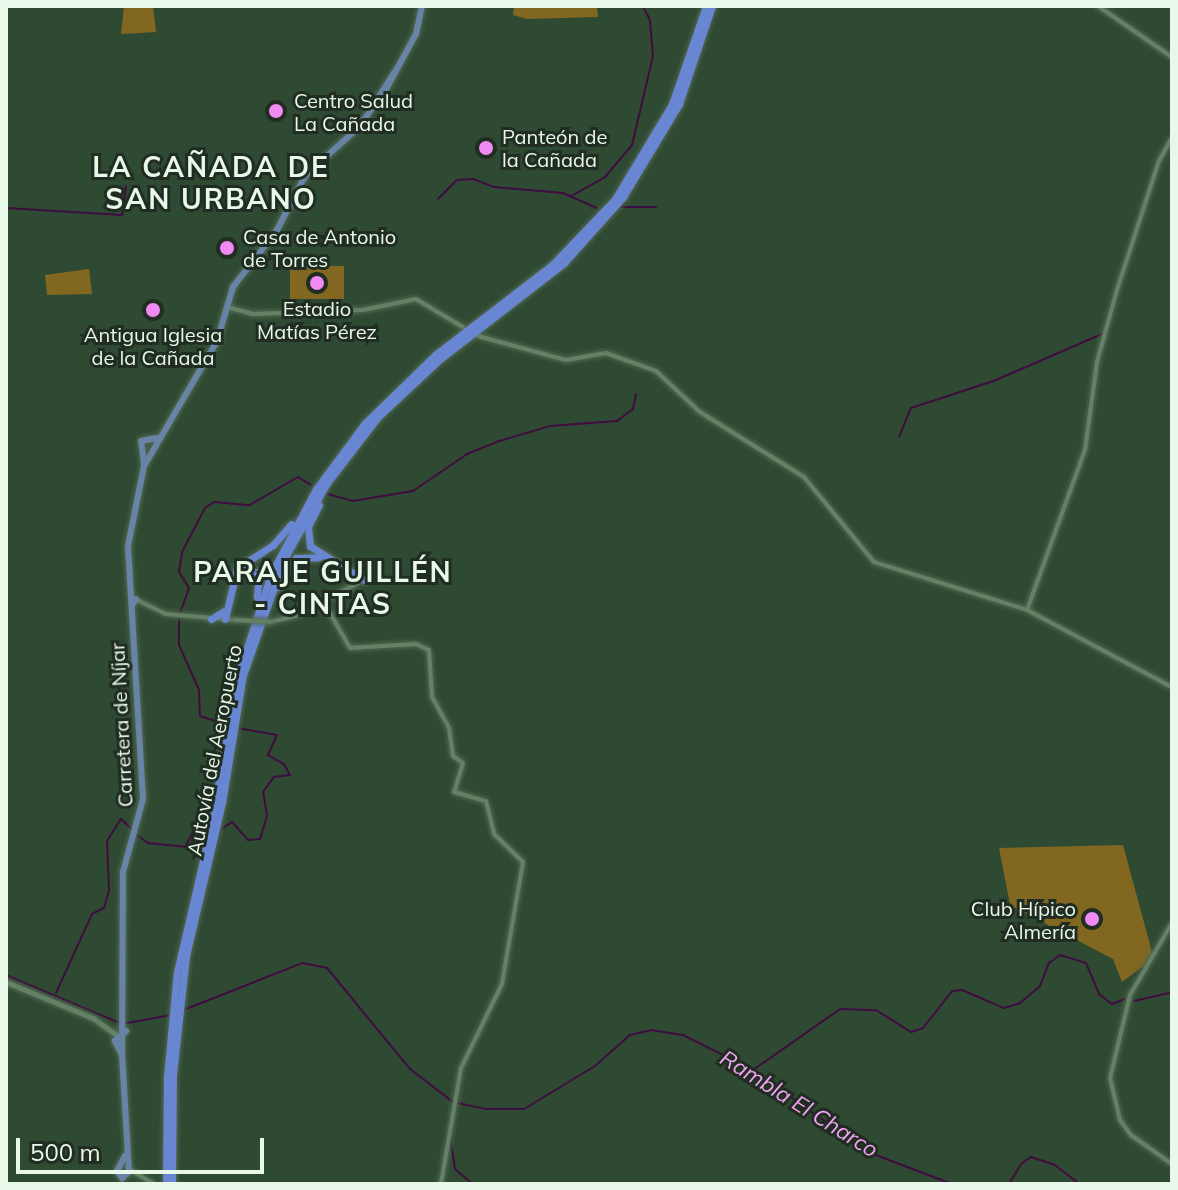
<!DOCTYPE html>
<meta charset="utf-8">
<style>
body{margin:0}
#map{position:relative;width:1178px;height:1190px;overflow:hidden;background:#2f4a32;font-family:Mulish,sans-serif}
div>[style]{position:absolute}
.green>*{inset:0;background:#826720;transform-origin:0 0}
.stream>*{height:2px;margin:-1px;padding:0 1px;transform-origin:1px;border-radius:1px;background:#3f0c40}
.roads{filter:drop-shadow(0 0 2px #516853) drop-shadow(0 0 2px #516853)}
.tertiary>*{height:4px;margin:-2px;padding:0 2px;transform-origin:2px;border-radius:2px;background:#648166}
.secondary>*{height:5px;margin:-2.5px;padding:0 2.5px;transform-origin:2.5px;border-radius:2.5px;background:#648166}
.primary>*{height:6px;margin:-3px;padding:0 3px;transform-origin:3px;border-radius:3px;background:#6784a7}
.motorway>*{height:7px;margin:-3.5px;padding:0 3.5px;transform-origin:3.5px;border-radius:3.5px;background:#6986d2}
.bridges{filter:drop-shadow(0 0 2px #516853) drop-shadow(0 0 2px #516853)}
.tertiary-bridge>*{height:4px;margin:-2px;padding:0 2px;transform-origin:2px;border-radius:2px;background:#648166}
.dots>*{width:22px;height:22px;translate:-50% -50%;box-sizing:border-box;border:4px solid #212d22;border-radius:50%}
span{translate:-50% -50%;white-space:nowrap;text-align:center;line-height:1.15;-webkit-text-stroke:6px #212d22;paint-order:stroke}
.poi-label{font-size:20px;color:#e8f9e9}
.left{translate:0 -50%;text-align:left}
.right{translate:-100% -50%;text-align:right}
.street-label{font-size:20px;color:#e8f9e9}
.water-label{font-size:22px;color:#f1a4f1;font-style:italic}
.district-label{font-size:28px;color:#e8f9e9;font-weight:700;letter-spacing:2px}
.frame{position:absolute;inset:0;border:8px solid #e8f9e9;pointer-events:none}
.scale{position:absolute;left:16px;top:1138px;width:248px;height:36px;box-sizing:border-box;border:4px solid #e8f9e9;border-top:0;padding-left:10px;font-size:24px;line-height:28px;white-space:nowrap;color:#e8f9e9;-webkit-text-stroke:6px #212d22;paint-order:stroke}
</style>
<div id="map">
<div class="green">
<div style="clip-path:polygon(124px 6px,153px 6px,156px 32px,121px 34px)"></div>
<div style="clip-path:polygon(514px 6px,597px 6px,598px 17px,527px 19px,513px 15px)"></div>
<div style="left:344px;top:266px;width:33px;height:54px;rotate:90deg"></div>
<div style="clip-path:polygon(89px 269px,92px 294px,47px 295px,45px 275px)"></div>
<div style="clip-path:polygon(1123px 845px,1152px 952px,1145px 965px,1122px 982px,1113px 959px,1010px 905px,999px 848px)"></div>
</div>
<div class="stream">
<div style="left:571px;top:196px;width:39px;rotate:-29deg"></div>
<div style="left:605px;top:177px;width:42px;rotate:-49.8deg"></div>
<div style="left:632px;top:145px;width:91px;rotate:-76.7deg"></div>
<div style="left:653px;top:56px;width:36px;rotate:-95deg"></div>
<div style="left:650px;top:20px;width:16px;rotate:-117deg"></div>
<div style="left:438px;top:199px;width:27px;rotate:-45deg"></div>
<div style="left:457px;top:180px;width:16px;rotate:-4deg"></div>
<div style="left:473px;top:179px;width:22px;rotate:21deg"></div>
<div style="left:494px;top:187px;width:69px;rotate:5deg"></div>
<div style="left:563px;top:193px;width:37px;rotate:24deg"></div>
<div style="left:622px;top:207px;width:34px"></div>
<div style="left:6px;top:208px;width:116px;rotate:3.5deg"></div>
<div style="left:122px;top:215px;width:29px;rotate:-82deg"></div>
<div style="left:899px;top:437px;width:31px;rotate:-68deg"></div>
<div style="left:911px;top:408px;width:89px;rotate:-18.2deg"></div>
<div style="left:996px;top:380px;width:116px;rotate:-23.5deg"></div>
<div style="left:328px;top:494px;width:25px;rotate:16deg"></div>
<div style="left:352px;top:501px;width:62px;rotate:-9.3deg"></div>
<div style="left:413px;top:491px;width:65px;rotate:-34.4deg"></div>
<div style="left:467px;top:454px;width:31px;rotate:-22deg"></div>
<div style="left:496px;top:442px;width:56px;rotate:-16.5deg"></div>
<div style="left:550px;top:426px;width:67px;rotate:-4.3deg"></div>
<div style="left:617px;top:421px;width:20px;rotate:-37deg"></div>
<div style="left:633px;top:409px;width:15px;rotate:-79deg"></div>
<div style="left:180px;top:613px;width:27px;rotate:-70deg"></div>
<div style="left:189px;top:588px;width:19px;rotate:-122deg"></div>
<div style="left:179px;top:572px;width:20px;rotate:-81deg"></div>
<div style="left:182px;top:552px;width:50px;rotate:-62.4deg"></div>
<div style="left:205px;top:508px;width:11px;rotate:-34deg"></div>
<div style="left:214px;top:502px;width:36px;rotate:5deg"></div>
<div style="left:250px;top:505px;width:56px;rotate:-30.3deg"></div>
<div style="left:298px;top:477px;width:15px;rotate:32deg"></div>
<div style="left:179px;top:620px;width:25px;rotate:90deg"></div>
<div style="left:179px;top:645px;width:49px;rotate:66deg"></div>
<div style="left:199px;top:690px;width:26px;rotate:88deg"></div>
<div style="left:200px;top:716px;width:25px;rotate:18deg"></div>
<div style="left:223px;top:828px;width:11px;rotate:-34deg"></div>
<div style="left:232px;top:822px;width:24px;rotate:48deg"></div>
<div style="left:248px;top:840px;width:12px;rotate:-5deg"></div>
<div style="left:260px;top:839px;width:24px;rotate:-73deg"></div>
<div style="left:267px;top:816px;width:24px;rotate:-99deg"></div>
<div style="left:263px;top:792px;width:19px;rotate:-54deg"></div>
<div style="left:274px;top:777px;width:16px;rotate:-7deg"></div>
<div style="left:290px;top:775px;width:13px;rotate:-119deg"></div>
<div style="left:284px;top:764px;width:18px;rotate:-151deg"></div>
<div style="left:268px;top:755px;width:22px;rotate:-66deg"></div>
<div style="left:277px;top:735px;width:40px;rotate:-170deg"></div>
<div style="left:137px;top:835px;width:14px;rotate:36deg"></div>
<div style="left:148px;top:843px;width:37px;rotate:6deg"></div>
<div style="left:185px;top:847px;width:24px;rotate:-62deg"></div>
<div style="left:196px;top:826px;width:11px;rotate:-5deg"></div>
<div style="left:6px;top:975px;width:126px;rotate:22.9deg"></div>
<div style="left:122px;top:1024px;width:50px;rotate:-10.4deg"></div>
<div style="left:56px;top:993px;width:87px;rotate:-65.5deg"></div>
<div style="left:92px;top:914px;width:13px;rotate:-27deg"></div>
<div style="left:104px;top:908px;width:19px;rotate:-74deg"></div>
<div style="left:109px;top:890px;width:49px;rotate:-92.3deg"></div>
<div style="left:107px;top:841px;width:26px;rotate:-58deg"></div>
<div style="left:121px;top:819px;width:16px;rotate:43deg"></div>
<div style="left:1134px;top:1001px;width:39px;rotate:-13deg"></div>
<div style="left:181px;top:1011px;width:130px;rotate:-21.6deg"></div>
<div style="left:302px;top:963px;width:25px;rotate:11deg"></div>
<div style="left:327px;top:968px;width:131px;rotate:50.6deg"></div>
<div style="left:410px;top:1069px;width:54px;rotate:37.5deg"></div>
<div style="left:453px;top:1102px;width:33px;rotate:12deg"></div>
<div style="left:485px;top:1109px;width:39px"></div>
<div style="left:524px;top:1109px;width:83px;rotate:-31.2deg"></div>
<div style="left:595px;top:1066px;width:47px;rotate:-41.5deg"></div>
<div style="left:630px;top:1035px;width:22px;rotate:-13deg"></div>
<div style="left:651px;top:1030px;width:32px;rotate:9deg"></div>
<div style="left:683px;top:1035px;width:78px;rotate:26.6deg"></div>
<div style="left:753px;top:1070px;width:141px;rotate:35.5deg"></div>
<div style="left:868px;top:1152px;width:87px;rotate:20.9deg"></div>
<div style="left:949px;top:1183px;width:27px;rotate:2deg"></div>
<div style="left:753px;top:1070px;width:106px;rotate:-35deg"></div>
<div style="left:840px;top:1009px;width:36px;rotate:2deg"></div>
<div style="left:876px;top:1010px;width:41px;rotate:32.2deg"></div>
<div style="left:911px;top:1032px;width:13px;rotate:-18deg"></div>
<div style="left:923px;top:1028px;width:47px;rotate:-51.9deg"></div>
<div style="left:952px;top:991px;width:10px;rotate:-6deg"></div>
<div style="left:962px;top:990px;width:46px;rotate:23.2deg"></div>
<div style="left:1004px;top:1008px;width:17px;rotate:-17deg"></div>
<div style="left:1020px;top:1003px;width:26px;rotate:-40deg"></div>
<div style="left:1040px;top:986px;width:25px;rotate:-69deg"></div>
<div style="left:1049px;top:963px;width:14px;rotate:-36deg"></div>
<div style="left:1060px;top:955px;width:27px;rotate:17deg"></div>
<div style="left:1086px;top:963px;width:34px;rotate:67deg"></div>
<div style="left:1099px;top:994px;width:16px;rotate:38deg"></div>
<div style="left:1112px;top:1004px;width:14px;rotate:-21deg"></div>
<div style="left:450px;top:1137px;width:32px;rotate:81deg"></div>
<div style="left:455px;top:1169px;width:23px;rotate:41deg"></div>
<div style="left:1009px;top:1184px;width:23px;rotate:-59deg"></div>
<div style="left:1021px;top:1164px;width:12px;rotate:-35deg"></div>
<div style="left:1031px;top:1157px;width:25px;rotate:18deg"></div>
<div style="left:1055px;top:1165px;width:31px;rotate:38deg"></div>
</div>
<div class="roads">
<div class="tertiary">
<div style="left:1098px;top:6px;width:90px;rotate:34.6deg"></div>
<div style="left:227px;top:307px;width:27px;rotate:15deg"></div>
<div style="left:253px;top:314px;width:110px;rotate:-2.1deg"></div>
<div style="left:363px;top:310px;width:54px;rotate:-11.7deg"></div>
<div style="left:416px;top:299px;width:55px;rotate:30.8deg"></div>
<div style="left:478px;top:336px;width:91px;rotate:15.3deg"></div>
<div style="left:566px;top:360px;width:41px;rotate:-9.9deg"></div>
<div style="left:606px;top:353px;width:53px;rotate:19.8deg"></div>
<div style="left:656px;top:371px;width:60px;rotate:43deg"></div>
<div style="left:700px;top:412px;width:123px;rotate:32deg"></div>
<div style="left:804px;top:477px;width:110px;rotate:50.5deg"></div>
<div style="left:874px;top:562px;width:160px;rotate:17.4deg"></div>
<div style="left:1027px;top:610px;width:164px;rotate:28deg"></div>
<div style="left:137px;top:600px;width:32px;rotate:26deg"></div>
<div style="left:166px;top:614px;width:70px;rotate:4.9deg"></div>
<div style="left:323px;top:601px;width:54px;rotate:60.1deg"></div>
<div style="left:350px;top:648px;width:66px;rotate:-3.5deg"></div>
<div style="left:416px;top:644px;width:14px;rotate:25deg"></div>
<div style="left:429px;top:650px;width:47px;rotate:86.3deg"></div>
<div style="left:432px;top:697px;width:35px;rotate:61deg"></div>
<div style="left:449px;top:728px;width:28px;rotate:82deg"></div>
<div style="left:453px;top:756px;width:12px;rotate:35deg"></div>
<div style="left:463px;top:763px;width:30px;rotate:107deg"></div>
<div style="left:454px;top:792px;width:33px;rotate:16deg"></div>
<div style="left:486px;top:801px;width:34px;rotate:76deg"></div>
<div style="left:494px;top:834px;width:40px;rotate:44deg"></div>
<div style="left:523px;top:862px;width:124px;rotate:99.8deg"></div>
<div style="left:502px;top:984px;width:93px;rotate:116deg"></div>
<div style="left:461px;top:1068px;width:118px;rotate:99.8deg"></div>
<div style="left:1027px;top:610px;width:170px;rotate:-70.1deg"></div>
<div style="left:1085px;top:450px;width:89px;rotate:-82.2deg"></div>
<div style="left:1097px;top:362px;width:75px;rotate:-74.5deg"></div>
<div style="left:1117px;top:290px;width:136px;rotate:-72deg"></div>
<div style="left:1159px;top:161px;width:26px;rotate:-61deg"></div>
<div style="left:270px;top:622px;width:26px;rotate:-13deg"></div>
<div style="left:295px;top:616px;width:71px;rotate:-27.6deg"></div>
<div style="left:1172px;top:923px;width:83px;rotate:120.3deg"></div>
<div style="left:1130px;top:995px;width:85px;rotate:103.5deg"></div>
<div style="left:1110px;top:1078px;width:43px;rotate:76.6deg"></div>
<div style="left:1120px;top:1120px;width:19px;rotate:54deg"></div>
<div style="left:1131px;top:1135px;width:50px;rotate:35.3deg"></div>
<div style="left:129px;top:1169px;width:29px;rotate:31deg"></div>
</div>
<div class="secondary">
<div style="left:6px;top:982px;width:94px;rotate:22.5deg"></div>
<div style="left:93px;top:1018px;width:32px;rotate:36deg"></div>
</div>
<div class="primary">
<div style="left:385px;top:91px;width:65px;rotate:-61.5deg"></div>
<div style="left:416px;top:34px;width:29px;rotate:-78deg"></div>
<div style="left:144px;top:464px;width:23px;rotate:-97deg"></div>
<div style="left:141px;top:441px;width:16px;rotate:-11deg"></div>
<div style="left:132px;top:605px;width:7px;rotate:-56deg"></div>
<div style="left:122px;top:1055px;width:16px;rotate:-117deg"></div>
<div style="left:115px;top:1041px;width:15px;rotate:-42deg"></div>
<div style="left:125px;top:1156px;width:17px;rotate:118deg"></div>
<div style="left:117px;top:1171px;width:9px;rotate:54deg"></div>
<div style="left:122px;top:1178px;width:9px;rotate:-41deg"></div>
<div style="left:129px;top:1172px;width:117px;rotate:-93.4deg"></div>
<div style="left:122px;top:1055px;width:183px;rotate:-89.7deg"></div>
<div style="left:123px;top:872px;width:76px;rotate:-74.7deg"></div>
<div style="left:143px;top:799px;width:253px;rotate:-93.4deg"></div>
<div style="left:128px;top:546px;width:82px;rotate:-78.7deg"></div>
<div style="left:144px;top:466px;width:145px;rotate:-59.7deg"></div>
<div style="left:217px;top:341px;width:56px;rotate:-73.5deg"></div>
<div style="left:233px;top:287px;width:72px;rotate:-52.3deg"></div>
<div style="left:277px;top:230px;width:61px;rotate:-62.6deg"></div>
<div style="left:305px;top:176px;width:76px;rotate:-42.3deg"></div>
<div style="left:361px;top:125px;width:62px;rotate:-57.6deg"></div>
</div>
<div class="motorway">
<div style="left:319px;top:505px;width:25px;rotate:117deg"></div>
<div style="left:308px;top:527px;width:19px;rotate:84deg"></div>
<div style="left:310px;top:546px;width:64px;rotate:32.2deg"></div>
<div style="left:239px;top:567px;width:21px;rotate:17deg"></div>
<div style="left:259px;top:573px;width:24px;rotate:95deg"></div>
<div style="left:277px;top:587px;width:35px;rotate:-57deg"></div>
<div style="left:296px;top:558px;width:23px;rotate:-2deg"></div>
<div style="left:211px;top:619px;width:17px;rotate:-31deg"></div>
<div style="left:225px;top:619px;width:52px;rotate:-76.8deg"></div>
<div style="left:237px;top:568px;width:43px;rotate:-32.6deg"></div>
<div style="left:273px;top:545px;width:28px;rotate:-49deg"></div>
<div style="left:166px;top:1184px;width:107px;rotate:-89.5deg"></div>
<div style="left:167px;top:1077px;width:105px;rotate:-84.6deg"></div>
<div style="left:177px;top:972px;width:154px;rotate:-76.9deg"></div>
<div style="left:212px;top:822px;width:140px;rotate:-80.5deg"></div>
<div style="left:235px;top:684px;width:116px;rotate:-71.9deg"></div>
<div style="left:271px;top:574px;width:96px;rotate:-62.1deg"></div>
<div style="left:316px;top:489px;width:82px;rotate:-53.4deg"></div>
<div style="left:365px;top:423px;width:98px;rotate:-44.2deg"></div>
<div style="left:435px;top:355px;width:148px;rotate:-37.6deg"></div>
<div style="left:552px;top:265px;width:91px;rotate:-46.3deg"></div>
<div style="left:615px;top:199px;width:111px;rotate:-59deg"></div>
<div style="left:672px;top:104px;width:104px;rotate:-70.9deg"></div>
<div style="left:172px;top:1184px;width:110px;rotate:-89.5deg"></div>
<div style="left:173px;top:1074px;width:119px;rotate:-83.7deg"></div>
<div style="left:186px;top:956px;width:157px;rotate:-76.8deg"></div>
<div style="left:222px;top:803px;width:130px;rotate:-80.7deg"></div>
<div style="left:243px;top:675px;width:123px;rotate:-70.5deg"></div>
<div style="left:284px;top:559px;width:87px;rotate:-60.5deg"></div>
<div style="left:327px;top:483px;width:82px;rotate:-52.4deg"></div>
<div style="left:377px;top:418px;width:86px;rotate:-43.1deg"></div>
<div style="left:440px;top:359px;width:157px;rotate:-37.7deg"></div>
<div style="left:564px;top:263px;width:89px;rotate:-48.2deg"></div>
<div style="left:623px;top:197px;width:109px;rotate:-58.9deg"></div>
<div style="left:679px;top:104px;width:103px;rotate:-71.4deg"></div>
</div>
</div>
<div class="bridges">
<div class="tertiary-bridge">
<div style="left:236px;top:620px;width:34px;rotate:3deg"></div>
</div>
</div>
<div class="dots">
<div style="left:276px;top:111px;background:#f28af3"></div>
<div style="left:486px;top:148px;background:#f28af3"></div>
<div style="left:227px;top:248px;background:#f28af3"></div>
<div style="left:317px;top:283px;background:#f28af3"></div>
<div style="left:153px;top:310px;background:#f28af3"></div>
<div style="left:1092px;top:919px;background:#f28af3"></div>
</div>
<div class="poi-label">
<span class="left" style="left:294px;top:112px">Centro Salud<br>La Cañada</span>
<span class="left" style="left:502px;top:148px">Panteón de<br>la Cañada</span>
<span class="left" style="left:243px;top:248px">Casa de Antonio<br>de Torres</span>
<span style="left:317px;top:320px">Estadio<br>Matías Pérez</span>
<span style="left:153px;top:346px">Antigua Iglesia<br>de la Cañada</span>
<span class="right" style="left:1076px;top:920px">Club Hípico<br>Almería</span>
</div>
<div class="street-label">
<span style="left:121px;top:725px;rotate:-93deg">Carretera de Níjar</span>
<span style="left:214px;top:750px;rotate:-79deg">Autovía del Aeropuerto</span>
</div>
<div class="water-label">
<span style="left:799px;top:1104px;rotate:32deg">Rambla El Charco</span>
</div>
<div class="district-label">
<span style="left:211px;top:183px">LA CAÑADA DE<br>SAN URBANO</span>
<span style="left:323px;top:588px">PARAJE GUILLÉN<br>- CINTAS</span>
</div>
<div class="frame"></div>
<div class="scale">500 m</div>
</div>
